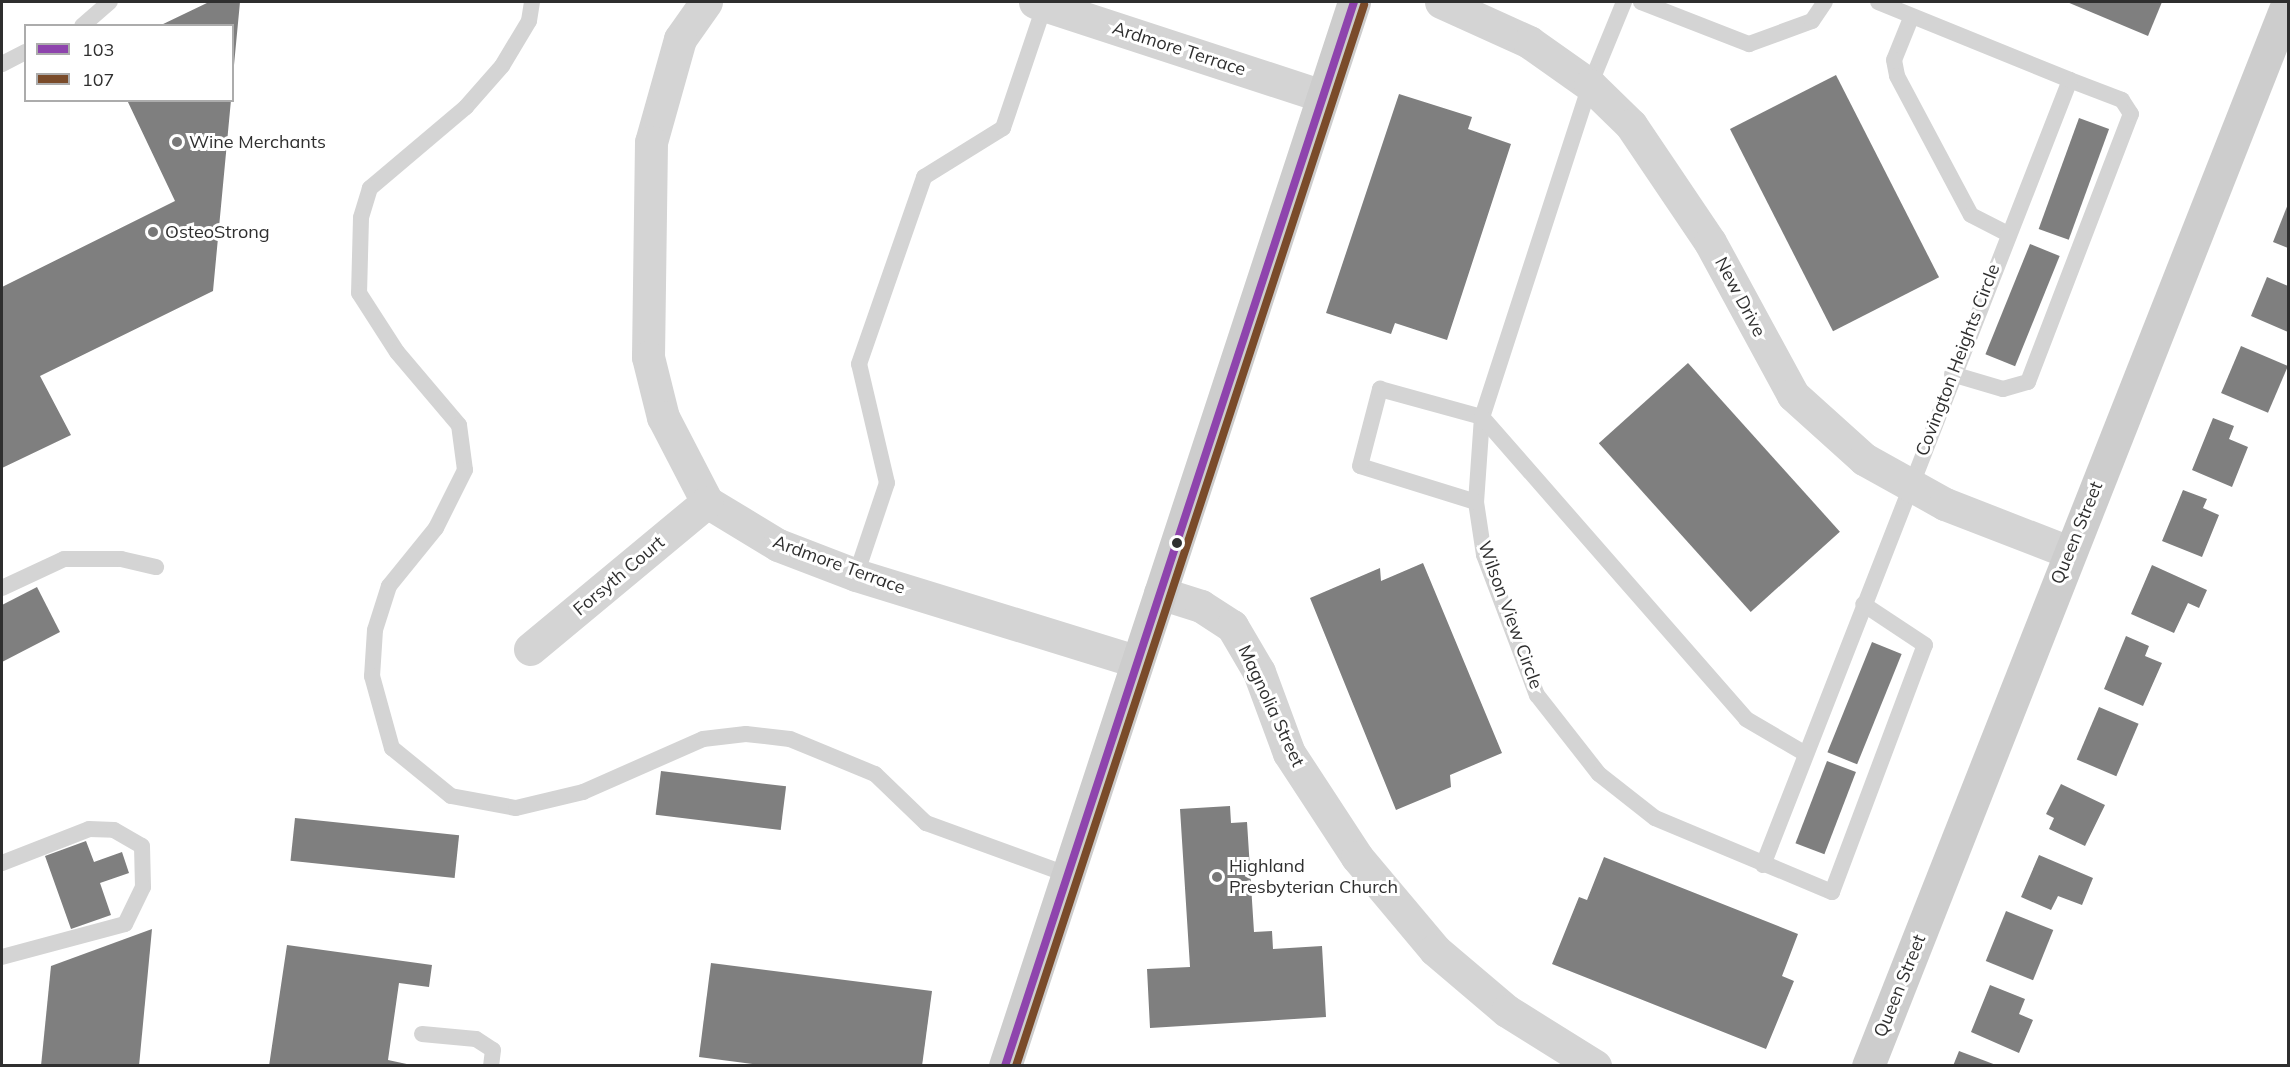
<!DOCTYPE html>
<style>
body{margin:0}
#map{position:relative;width:2290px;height:1067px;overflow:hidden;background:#fff;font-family:Mulish,sans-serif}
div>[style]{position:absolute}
.building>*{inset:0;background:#7f7f7f;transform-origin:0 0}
.lane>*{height:16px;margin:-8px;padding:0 8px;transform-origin:8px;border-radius:8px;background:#d4d4d4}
.street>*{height:33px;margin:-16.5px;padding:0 16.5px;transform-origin:16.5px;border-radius:16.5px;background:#d4d4d4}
.secondary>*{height:33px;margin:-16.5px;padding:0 16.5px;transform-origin:16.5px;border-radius:16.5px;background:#cdcdcd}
.bus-1>*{height:8px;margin:-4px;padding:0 4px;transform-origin:4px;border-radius:4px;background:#8e44ad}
.bus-2>*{height:8px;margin:-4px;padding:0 4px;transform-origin:4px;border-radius:4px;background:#7a4b2a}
.dots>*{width:16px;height:16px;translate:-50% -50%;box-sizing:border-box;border:3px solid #fff;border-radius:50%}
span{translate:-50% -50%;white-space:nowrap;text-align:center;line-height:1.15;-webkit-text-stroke:6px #fff;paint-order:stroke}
.street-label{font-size:18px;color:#2f2f2f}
.poi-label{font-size:18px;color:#2f2f2f}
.left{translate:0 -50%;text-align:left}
.frame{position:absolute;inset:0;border:3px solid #2f2f2f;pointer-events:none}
.legend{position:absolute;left:24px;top:24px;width:210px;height:78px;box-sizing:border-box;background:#fff;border:2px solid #acacac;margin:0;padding:8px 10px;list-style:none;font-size:18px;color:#2f2f2f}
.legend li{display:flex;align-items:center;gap:12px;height:30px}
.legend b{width:30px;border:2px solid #acacac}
</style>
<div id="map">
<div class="building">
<div style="clip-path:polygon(209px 2px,240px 2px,234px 65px,232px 26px,159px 26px)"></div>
<div style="clip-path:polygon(2067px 2px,2162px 2px,2148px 36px)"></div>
<div style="left:1836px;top:75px;width:227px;height:119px;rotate:63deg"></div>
<div style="clip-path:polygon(1399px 94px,1472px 117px,1468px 129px,1511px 144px,1447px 340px,1395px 323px,1391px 334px,1326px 313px)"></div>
<div style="clip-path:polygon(127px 100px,231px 100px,213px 291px,40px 376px,71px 435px,2px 468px,2px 287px,175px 201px)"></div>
<div style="left:2079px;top:118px;width:32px;height:118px;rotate:20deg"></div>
<div style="clip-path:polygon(2288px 204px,2288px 248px,2273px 242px)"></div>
<div style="left:2030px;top:244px;width:32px;height:119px;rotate:22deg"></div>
<div style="clip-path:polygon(2267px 277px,2288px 286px,2288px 332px,2251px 316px)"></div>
<div style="left:2241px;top:346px;width:51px;height:51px;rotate:23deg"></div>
<div style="left:1688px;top:363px;width:227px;height:120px;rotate:48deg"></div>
<div style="clip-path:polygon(2213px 418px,2234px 426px,2229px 439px,2248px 447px,2232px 487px,2192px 470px)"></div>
<div style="clip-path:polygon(2183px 490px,2207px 499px,2203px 508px,2219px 515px,2202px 557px,2162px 541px)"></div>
<div style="clip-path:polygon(1423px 563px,1502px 753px,1450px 775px,1451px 787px,1396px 810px,1310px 598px,1380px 568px,1381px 581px)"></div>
<div style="clip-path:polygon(2152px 565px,2207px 590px,2199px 608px,2188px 603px,2174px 633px,2131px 614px)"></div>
<div style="clip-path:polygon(37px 587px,60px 632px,2px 662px,2px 605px)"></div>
<div style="clip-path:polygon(2126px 636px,2149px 646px,2145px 656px,2162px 663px,2143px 706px,2104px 689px)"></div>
<div style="left:1872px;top:642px;width:32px;height:119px;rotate:22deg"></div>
<div style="left:2099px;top:707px;width:43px;height:57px;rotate:23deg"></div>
<div style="left:1827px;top:761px;width:31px;height:88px;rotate:21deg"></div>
<div style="left:661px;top:771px;width:126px;height:44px;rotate:7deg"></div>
<div style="clip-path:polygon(2061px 784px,2105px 805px,2085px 846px,2049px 829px,2054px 818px,2046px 814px)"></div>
<div style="clip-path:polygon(1230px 806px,1231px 823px,1247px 822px,1254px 932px,1272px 931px,1273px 949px,1322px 946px,1326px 1017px,1150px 1028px,1147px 969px,1190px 967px,1180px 809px)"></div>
<div style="left:295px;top:818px;width:165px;height:43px;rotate:6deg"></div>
<div style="clip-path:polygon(86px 841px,94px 862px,122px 852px,129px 873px,100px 883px,111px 915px,71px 929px,45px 856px)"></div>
<div style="clip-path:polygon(2039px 855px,2093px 878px,2082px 905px,2058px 896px,2051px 910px,2021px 897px)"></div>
<div style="clip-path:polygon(1604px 857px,1798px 934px,1782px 976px,1794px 981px,1766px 1049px,1552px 964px,1579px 897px,1587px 900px)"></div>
<div style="left:2006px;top:911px;width:51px;height:54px;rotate:22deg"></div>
<div style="clip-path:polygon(152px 929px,139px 1066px,41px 1066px,51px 966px)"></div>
<div style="clip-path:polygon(287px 945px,432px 965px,429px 987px,399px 983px,388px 1060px,416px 1066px,269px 1066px)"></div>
<div style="clip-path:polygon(711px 963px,932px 991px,922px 1066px,768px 1066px,699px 1057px)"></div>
<div style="clip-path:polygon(1990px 985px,2025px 999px,2019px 1014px,2033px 1020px,2019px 1053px,1971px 1032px)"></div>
<div style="clip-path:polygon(1959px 1051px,1996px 1065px,1996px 1066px,1953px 1066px)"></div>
</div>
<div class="lane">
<div style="left:532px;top:2px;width:19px;rotate:99deg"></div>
<div style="left:529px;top:21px;width:52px;rotate:121deg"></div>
<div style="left:502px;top:66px;width:55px;rotate:131.3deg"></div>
<div style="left:466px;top:107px;width:126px;rotate:139.8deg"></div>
<div style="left:370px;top:188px;width:31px;rotate:107deg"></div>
<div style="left:361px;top:218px;width:75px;rotate:91.5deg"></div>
<div style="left:359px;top:293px;width:70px;rotate:57.2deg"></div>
<div style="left:397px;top:352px;width:96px;rotate:49.7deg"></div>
<div style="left:459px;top:425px;width:45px;rotate:82.4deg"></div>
<div style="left:465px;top:470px;width:65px;rotate:116.6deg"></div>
<div style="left:436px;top:528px;width:75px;rotate:129deg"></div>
<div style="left:389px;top:586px;width:46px;rotate:107.7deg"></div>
<div style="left:375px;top:630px;width:46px;rotate:93.7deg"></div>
<div style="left:372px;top:676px;width:75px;rotate:74.5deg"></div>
<div style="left:392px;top:748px;width:76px;rotate:39.1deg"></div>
<div style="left:451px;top:796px;width:66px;rotate:10.5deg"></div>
<div style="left:516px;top:808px;width:69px;rotate:-13.4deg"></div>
<div style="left:583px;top:792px;width:131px;rotate:-23.8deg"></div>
<div style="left:703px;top:739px;width:43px;rotate:-6.6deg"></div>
<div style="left:746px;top:734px;width:44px;rotate:6.5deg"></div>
<div style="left:790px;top:739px;width:92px;rotate:22.4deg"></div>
<div style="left:875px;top:774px;width:71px;rotate:43.9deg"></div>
<div style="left:926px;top:823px;width:149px;rotate:20deg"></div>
<div style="left:1624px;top:2px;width:90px;rotate:112.3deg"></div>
<div style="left:1590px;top:85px;width:349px;rotate:108deg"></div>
<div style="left:1482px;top:417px;width:85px;rotate:94deg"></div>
<div style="left:1476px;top:502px;width:54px;rotate:81.4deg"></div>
<div style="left:1484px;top:555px;width:150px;rotate:69.3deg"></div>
<div style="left:1537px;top:695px;width:100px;rotate:51.9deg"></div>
<div style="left:1599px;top:774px;width:71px;rotate:38.2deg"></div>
<div style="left:1655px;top:818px;width:192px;rotate:22.7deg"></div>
<div style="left:1832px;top:892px;width:264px;rotate:-69.4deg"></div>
<div style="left:1925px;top:645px;width:74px;rotate:-146.5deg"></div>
<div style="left:1641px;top:2px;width:116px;rotate:21.3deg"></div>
<div style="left:1749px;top:44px;width:67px;rotate:-20.1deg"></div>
<div style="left:1812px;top:21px;width:23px;rotate:-56deg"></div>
<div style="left:1911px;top:18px;width:45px;rotate:112deg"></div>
<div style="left:1894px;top:60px;width:16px;rotate:79deg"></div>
<div style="left:1897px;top:76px;width:157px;rotate:62deg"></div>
<div style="left:1971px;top:215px;width:42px;rotate:27.2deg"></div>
<div style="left:82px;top:26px;width:37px;rotate:-41deg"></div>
<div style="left:2px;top:64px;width:27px;rotate:-27deg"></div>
<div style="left:1952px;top:374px;width:53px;rotate:16.4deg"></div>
<div style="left:2003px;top:389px;width:26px;rotate:-16deg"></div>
<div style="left:2028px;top:382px;width:287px;rotate:-69deg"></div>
<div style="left:2131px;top:114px;width:17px;rotate:-123deg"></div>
<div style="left:2122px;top:100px;width:56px;rotate:-159deg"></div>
<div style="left:1476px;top:502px;width:121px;rotate:-162.8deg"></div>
<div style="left:1360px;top:466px;width:80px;rotate:-75.4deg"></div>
<div style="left:1380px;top:389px;width:106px;rotate:15.4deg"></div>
<div style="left:1482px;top:417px;width:401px;rotate:48.8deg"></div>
<div style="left:1746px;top:719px;width:69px;rotate:30.3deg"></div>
<div style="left:856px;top:575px;width:97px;rotate:-71.4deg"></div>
<div style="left:887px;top:483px;width:122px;rotate:-103.2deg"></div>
<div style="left:859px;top:364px;width:198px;rotate:-70.8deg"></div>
<div style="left:924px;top:177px;width:93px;rotate:-31.8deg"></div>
<div style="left:1003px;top:128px;width:131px;rotate:-71.3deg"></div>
<div style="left:2px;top:588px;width:68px;rotate:-25.1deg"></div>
<div style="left:64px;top:559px;width:57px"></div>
<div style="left:121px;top:559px;width:36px;rotate:13deg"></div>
<div style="left:2px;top:863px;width:93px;rotate:-21.3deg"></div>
<div style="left:89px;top:829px;width:25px;rotate:2deg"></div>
<div style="left:114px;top:830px;width:32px;rotate:30deg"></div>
<div style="left:142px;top:846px;width:41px;rotate:88.6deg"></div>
<div style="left:143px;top:887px;width:41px;rotate:115.9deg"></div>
<div style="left:125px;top:924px;width:127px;rotate:165deg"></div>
<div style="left:1763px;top:865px;width:843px;rotate:-68.64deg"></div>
<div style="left:2070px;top:80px;width:207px;rotate:-157.9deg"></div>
<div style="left:422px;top:1034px;width:54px;rotate:5.3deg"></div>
<div style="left:476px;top:1039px;width:20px;rotate:33deg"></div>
<div style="left:493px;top:1050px;width:16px;rotate:97deg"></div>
</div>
<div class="street">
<div style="left:706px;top:2px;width:45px;rotate:125.1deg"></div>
<div style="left:680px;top:39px;width:107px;rotate:105.7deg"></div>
<div style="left:651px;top:142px;width:215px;rotate:90.8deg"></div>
<div style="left:648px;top:357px;width:62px;rotate:76deg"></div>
<div style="left:663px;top:417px;width:96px;rotate:62.6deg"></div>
<div style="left:707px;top:502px;width:83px;rotate:31.2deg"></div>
<div style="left:778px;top:545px;width:84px;rotate:21deg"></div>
<div style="left:856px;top:575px;width:293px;rotate:17.1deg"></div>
<div style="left:1035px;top:2px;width:302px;rotate:18.1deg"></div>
<div style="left:1441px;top:2px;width:97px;rotate:24.4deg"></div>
<div style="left:1529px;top:42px;width:75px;rotate:35.2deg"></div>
<div style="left:1590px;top:85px;width:57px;rotate:44.3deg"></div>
<div style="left:1631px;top:125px;width:141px;rotate:56deg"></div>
<div style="left:1710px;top:242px;width:174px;rotate:61.5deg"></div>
<div style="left:1793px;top:395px;width:96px;rotate:42deg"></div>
<div style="left:1864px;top:459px;width:93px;rotate:29.1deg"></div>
<div style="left:1945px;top:504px;width:133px;rotate:21.2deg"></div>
<div style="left:1160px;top:593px;width:43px;rotate:17.6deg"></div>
<div style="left:1201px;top:606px;width:37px;rotate:33deg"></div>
<div style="left:1232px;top:626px;width:53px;rotate:59.6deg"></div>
<div style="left:1259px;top:672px;width:86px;rotate:69.7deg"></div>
<div style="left:1289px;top:753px;width:124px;rotate:56.8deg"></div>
<div style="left:1357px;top:857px;width:121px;rotate:50deg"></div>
<div style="left:1435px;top:950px;width:94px;rotate:40.3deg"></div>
<div style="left:1507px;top:1011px;width:104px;rotate:32deg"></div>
<div style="left:530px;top:649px;width:230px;rotate:-39.7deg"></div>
</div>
<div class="secondary">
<div style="left:1005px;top:1066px;width:1120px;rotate:-71.84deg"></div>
<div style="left:1868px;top:1066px;width:1144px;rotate:-68.46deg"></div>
</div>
<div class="bus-1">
<div style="left:1005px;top:1066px;width:1120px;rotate:-71.84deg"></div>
</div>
<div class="bus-2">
<div style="left:1016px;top:1066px;width:1117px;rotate:-71.84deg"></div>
</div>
<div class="dots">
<div style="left:177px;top:142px;background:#787878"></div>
<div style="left:153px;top:232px;background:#787878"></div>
<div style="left:1177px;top:543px;background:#2f2f2f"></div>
<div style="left:1217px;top:877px;background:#787878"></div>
</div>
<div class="street-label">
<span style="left:1179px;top:49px;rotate:18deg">Ardmore Terrace</span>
<span style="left:1740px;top:297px;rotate:62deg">New Drive</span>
<span style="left:1958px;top:360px;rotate:-69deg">Covington Heights Circle</span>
<span style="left:2077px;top:533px;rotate:-68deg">Queen Street</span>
<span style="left:839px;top:565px;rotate:20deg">Ardmore Terrace</span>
<span style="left:619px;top:576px;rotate:-40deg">Forsyth Court</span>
<span style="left:1510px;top:615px;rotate:70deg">Wilson View Circle</span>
<span style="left:1271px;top:706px;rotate:65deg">Magnolia Street</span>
<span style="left:1900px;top:986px;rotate:-68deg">Queen Street</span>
</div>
<div class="poi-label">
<span class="left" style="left:189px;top:142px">Wine Merchants</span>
<span class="left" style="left:165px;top:232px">OsteoStrong</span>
<span class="left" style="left:1229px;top:877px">Highland<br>Presbyterian Church</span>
</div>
<div class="frame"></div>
<ul class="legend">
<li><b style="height:8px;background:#8e44ad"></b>103</li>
<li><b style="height:8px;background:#7a4b2a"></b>107</li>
</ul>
</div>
